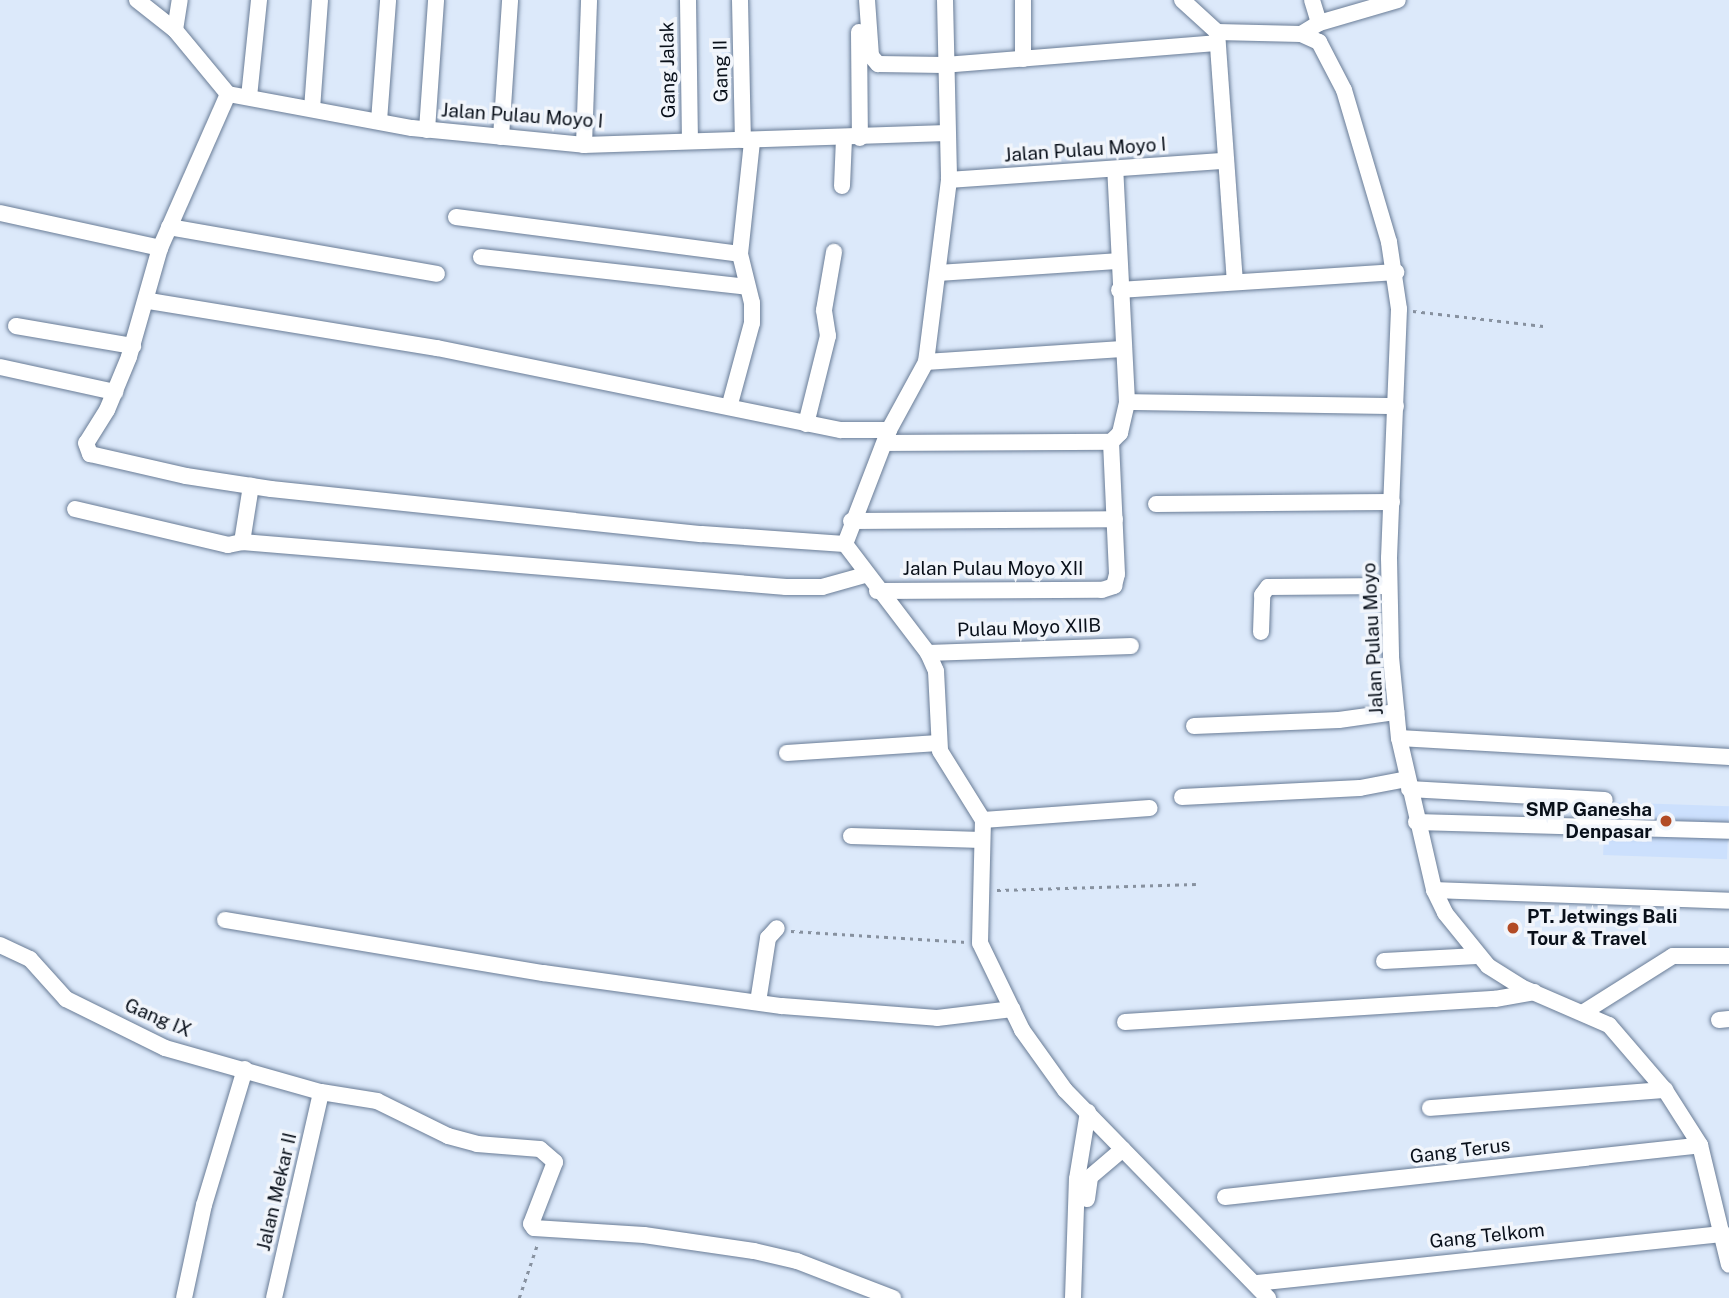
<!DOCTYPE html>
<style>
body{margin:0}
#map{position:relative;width:1729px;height:1298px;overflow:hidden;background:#dce9fa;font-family:"Public Sans",sans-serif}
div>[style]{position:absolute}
.built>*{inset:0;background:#cce0fd;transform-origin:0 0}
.path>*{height:2.5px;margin-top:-1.25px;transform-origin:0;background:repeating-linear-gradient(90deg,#87919f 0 3.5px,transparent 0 8.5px)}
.roads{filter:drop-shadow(0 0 2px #697c96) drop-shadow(0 0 2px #697c96)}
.minor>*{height:16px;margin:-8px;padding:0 8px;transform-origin:8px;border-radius:8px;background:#fff}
.dots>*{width:19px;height:19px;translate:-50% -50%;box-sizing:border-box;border:4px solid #f1f5fb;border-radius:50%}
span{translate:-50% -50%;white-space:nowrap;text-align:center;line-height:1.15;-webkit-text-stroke:7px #f1f5fb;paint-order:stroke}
.street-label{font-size:19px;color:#09101a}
.poi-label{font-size:19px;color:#09101a;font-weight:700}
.right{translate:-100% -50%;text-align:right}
.left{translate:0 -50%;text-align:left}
</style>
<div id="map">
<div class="built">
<div style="left:1605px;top:802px;width:124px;height:53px;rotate:2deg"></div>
</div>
<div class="path">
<div style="left:1413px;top:311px;width:131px;rotate:6.6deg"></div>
<div style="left:997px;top:890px;width:199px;rotate:-1.7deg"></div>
<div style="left:791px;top:931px;width:176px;rotate:3.6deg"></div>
<div style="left:519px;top:1298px;width:56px;rotate:-71.2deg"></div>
</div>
<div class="roads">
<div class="minor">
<div style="left:137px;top:0;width:48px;rotate:38.3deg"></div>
<div style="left:175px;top:30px;width:83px;rotate:50.4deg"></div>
<div style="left:228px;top:94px;width:187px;rotate:10.5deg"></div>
<div style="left:412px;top:128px;width:173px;rotate:5.6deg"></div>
<div style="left:584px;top:145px;width:363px;rotate:-1.9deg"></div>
<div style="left:688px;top:0;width:138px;rotate:89.2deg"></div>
<div style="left:740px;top:0;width:140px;rotate:88.8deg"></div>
<div style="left:867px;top:0;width:56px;rotate:85.9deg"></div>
<div style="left:871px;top:56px;width:11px;rotate:49deg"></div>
<div style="left:878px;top:64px;width:66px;rotate:0.9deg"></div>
<div style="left:944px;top:65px;width:274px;rotate:-4.6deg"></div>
<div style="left:945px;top:0;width:180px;rotate:88.7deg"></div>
<div style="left:949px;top:180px;width:183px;rotate:97.2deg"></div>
<div style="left:926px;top:362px;width:77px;rotate:118.6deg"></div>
<div style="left:889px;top:430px;width:122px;rotate:111.1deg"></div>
<div style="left:845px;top:544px;width:137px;rotate:52.7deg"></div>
<div style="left:928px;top:653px;width:20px;rotate:66deg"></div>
<div style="left:936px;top:671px;width:80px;rotate:87.1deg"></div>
<div style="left:940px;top:751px;width:81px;rotate:58.1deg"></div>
<div style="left:983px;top:820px;width:123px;rotate:91.4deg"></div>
<div style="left:980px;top:943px;width:97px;rotate:64.2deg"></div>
<div style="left:1022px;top:1030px;width:74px;rotate:54.4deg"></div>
<div style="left:1065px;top:1090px;width:291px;rotate:45.7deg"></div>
<div style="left:1023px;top:0;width:59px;rotate:90deg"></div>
<div style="left:1182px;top:0;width:47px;rotate:42.4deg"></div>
<div style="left:1217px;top:32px;width:84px;rotate:1.4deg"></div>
<div style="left:1301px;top:34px;width:20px;rotate:24deg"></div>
<div style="left:1319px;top:42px;width:54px;rotate:62.5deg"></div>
<div style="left:1344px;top:90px;width:159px;rotate:73.5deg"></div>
<div style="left:1389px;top:242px;width:68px;rotate:81.5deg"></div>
<div style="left:1399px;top:309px;width:249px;rotate:92.3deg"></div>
<div style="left:1389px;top:558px;width:99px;rotate:88.8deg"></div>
<div style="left:1391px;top:657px;width:81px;rotate:84.4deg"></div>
<div style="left:1399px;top:738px;width:156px;rotate:77deg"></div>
<div style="left:1434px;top:890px;width:25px;rotate:64deg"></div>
<div style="left:1445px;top:913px;width:68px;rotate:50.9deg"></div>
<div style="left:1488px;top:966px;width:39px;rotate:32deg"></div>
<div style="left:1521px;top:987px;width:96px;rotate:23.4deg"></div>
<div style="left:1609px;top:1025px;width:86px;rotate:49.3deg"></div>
<div style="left:1665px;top:1090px;width:65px;rotate:57.5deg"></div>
<div style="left:1700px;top:1145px;width:123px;rotate:76.4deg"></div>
<div style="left:1312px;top:0;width:24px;rotate:73deg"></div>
<div style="left:175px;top:30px;width:30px;rotate:-81deg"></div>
<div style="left:859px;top:32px;width:106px;rotate:89.5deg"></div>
<div style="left:1217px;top:32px;width:250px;rotate:85.9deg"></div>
<div style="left:1301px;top:34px;width:21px;rotate:-31deg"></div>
<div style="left:1319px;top:23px;width:82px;rotate:-16.2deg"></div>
<div style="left:228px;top:94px;width:168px;rotate:113.8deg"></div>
<div style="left:160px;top:248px;width:113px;rotate:105.9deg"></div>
<div style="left:129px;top:357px;width:57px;rotate:112.5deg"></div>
<div style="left:107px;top:410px;width:39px;rotate:122deg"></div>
<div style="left:86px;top:443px;width:12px;rotate:70deg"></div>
<div style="left:90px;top:454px;width:98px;rotate:12.9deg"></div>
<div style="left:186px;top:476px;width:86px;rotate:8.7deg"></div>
<div style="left:271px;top:489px;width:433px;rotate:6deg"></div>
<div style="left:702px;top:534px;width:143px;rotate:4deg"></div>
<div style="left:249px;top:97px;width:98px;rotate:-84.1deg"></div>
<div style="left:312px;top:109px;width:109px;rotate:-85.8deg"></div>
<div style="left:379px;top:121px;width:121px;rotate:-85.7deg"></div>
<div style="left:427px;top:130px;width:130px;rotate:-86deg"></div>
<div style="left:501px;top:137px;width:137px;rotate:-86.2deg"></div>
<div style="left:584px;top:145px;width:145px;rotate:-88deg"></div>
<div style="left:949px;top:180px;width:276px;rotate:-4deg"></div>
<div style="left:842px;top:186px;width:48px;rotate:-87.6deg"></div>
<div style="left:0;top:213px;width:164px;rotate:12.3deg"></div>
<div style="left:456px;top:217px;width:286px;rotate:7.4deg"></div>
<div style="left:169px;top:227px;width:272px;rotate:9.9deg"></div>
<div style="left:481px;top:257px;width:268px;rotate:6.4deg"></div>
<div style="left:938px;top:273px;width:179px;rotate:-3.8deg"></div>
<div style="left:1119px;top:290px;width:278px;rotate:-3.7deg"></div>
<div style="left:149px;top:301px;width:292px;rotate:9.3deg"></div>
<div style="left:437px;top:348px;width:412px;rotate:11.5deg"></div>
<div style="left:841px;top:430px;width:48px"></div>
<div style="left:16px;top:326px;width:119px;rotate:9.7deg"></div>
<div style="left:926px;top:362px;width:196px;rotate:-3.8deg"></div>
<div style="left:0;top:367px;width:118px;rotate:12.3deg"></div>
<div style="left:1127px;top:402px;width:269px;rotate:0.9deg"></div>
<div style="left:730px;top:404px;width:84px;rotate:-74.8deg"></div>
<div style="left:752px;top:323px;width:20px;rotate:-90deg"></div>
<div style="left:752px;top:303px;width:50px;rotate:-103.8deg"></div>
<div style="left:740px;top:254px;width:114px;rotate:-83.9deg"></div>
<div style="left:806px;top:424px;width:91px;rotate:-76deg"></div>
<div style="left:828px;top:336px;width:26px;rotate:-99deg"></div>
<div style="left:824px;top:310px;width:59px;rotate:-80.2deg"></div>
<div style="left:886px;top:443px;width:225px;rotate:-0.3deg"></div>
<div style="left:1156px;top:504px;width:236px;rotate:-0.5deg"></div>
<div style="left:75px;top:509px;width:157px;rotate:13.2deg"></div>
<div style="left:228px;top:545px;width:14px;rotate:-12deg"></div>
<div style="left:242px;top:542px;width:546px;rotate:4.73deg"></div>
<div style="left:786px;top:587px;width:36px"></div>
<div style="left:822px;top:587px;width:45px;rotate:-15.6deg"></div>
<div style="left:851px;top:521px;width:264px;rotate:-0.4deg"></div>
<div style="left:242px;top:542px;width:57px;rotate:-80.9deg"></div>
<div style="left:877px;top:591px;width:225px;rotate:-0.3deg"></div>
<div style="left:1102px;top:590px;width:13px;rotate:-18deg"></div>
<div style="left:1114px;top:586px;width:12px;rotate:-76deg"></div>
<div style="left:1117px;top:574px;width:132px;rotate:-92.6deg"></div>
<div style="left:1111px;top:442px;width:13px;rotate:-45deg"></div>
<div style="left:1120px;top:433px;width:32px;rotate:-77deg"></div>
<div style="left:1127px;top:402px;width:233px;rotate:-92.9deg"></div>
<div style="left:1261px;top:632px;width:37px;rotate:-88deg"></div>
<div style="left:1262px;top:595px;width:10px;rotate:-53deg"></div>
<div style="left:1268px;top:587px;width:121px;rotate:-0.5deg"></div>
<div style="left:928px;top:653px;width:203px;rotate:-2deg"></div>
<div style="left:1194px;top:726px;width:145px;rotate:-2.4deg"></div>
<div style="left:1339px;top:720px;width:58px;rotate:-8deg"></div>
<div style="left:1399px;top:738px;width:331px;rotate:3.3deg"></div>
<div style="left:787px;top:753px;width:151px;rotate:-3.8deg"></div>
<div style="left:1409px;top:789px;width:196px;rotate:3.2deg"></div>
<div style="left:1182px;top:797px;width:178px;rotate:-2.9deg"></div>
<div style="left:1360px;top:788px;width:48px;rotate:-10.8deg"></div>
<div style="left:983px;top:820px;width:167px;rotate:-4.1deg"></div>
<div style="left:1416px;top:822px;width:313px;rotate:1.6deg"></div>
<div style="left:851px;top:836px;width:131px;rotate:1.7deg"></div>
<div style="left:1434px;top:890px;width:295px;rotate:2.1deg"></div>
<div style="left:225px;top:920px;width:322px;rotate:9.5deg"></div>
<div style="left:543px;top:973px;width:241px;rotate:7.9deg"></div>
<div style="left:782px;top:1006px;width:155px;rotate:4.4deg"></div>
<div style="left:937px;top:1018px;width:76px;rotate:-6.8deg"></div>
<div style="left:0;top:945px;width:33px;rotate:25deg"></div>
<div style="left:30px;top:959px;width:54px;rotate:48deg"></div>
<div style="left:66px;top:999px;width:110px;rotate:26.3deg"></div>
<div style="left:165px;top:1048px;width:162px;rotate:15.8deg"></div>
<div style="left:321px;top:1092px;width:57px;rotate:9.1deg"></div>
<div style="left:377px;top:1101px;width:79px;rotate:26.2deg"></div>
<div style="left:448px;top:1136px;width:30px;rotate:15deg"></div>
<div style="left:477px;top:1144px;width:63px;rotate:4.5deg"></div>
<div style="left:540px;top:1149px;width:20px;rotate:41deg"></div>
<div style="left:555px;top:1162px;width:66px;rotate:111.2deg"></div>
<div style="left:531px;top:1224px;width:5px;rotate:53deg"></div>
<div style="left:534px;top:1228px;width:110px;rotate:3.6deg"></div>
<div style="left:644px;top:1235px;width:111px;rotate:8.3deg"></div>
<div style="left:754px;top:1251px;width:44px;rotate:13.1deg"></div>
<div style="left:797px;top:1261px;width:103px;rotate:21.1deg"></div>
<div style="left:1384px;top:961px;width:93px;rotate:-3.1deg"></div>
<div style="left:758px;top:1002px;width:65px;rotate:-81.1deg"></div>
<div style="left:768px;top:938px;width:13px;rotate:-48deg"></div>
<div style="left:1584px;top:1012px;width:105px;rotate:-32.2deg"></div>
<div style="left:1673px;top:956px;width:56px"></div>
<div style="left:1719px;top:1020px;width:10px;rotate:-6deg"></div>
<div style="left:1125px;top:1022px;width:371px;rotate:-3.6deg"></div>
<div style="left:1495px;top:999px;width:40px;rotate:-10deg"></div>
<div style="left:1430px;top:1108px;width:236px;rotate:-4.4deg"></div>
<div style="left:1225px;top:1197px;width:478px;rotate:-6.2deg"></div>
<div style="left:1087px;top:1199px;width:22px;rotate:-82deg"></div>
<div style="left:1090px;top:1177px;width:43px;rotate:-40.3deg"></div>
<div style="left:1256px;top:1283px;width:470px;rotate:-6deg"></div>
<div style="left:184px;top:1298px;width:95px;rotate:-77.9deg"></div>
<div style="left:204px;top:1205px;width:142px;rotate:-73.2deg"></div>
<div style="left:274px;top:1298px;width:211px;rotate:-77.1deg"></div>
<div style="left:1073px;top:1298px;width:119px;rotate:-88.1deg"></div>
<div style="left:1077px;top:1179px;width:68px;rotate:-80.7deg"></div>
</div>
</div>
<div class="dots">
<div style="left:1666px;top:821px;background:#b24b25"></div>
<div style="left:1513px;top:928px;background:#b24b25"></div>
</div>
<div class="street-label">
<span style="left:668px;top:70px;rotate:-91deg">Gang Jalak</span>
<span style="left:721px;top:71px;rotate:-91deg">Gang II</span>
<span style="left:522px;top:116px;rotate:4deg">Jalan Pulau Moyo I</span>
<span style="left:1085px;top:150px;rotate:-4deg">Jalan Pulau Moyo I</span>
<span style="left:993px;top:569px">Jalan Pulau Moyo XII</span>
<span style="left:1029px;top:628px;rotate:-2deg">Pulau Moyo XIIB</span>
<span style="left:1373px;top:639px;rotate:-93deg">Jalan Pulau Moyo</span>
<span style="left:158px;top:1018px;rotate:23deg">Gang IX</span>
<span style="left:1460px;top:1151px;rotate:-7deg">Gang Terus</span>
<span style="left:277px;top:1192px;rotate:-77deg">Jalan Mekar II</span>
<span style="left:1487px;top:1236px;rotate:-6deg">Gang Telkom</span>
</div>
<div class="poi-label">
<span class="right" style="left:1652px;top:821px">SMP Ganesha<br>Denpasar</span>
<span class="left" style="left:1527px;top:928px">PT. Jetwings Bali<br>Tour &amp; Travel</span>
</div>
</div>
